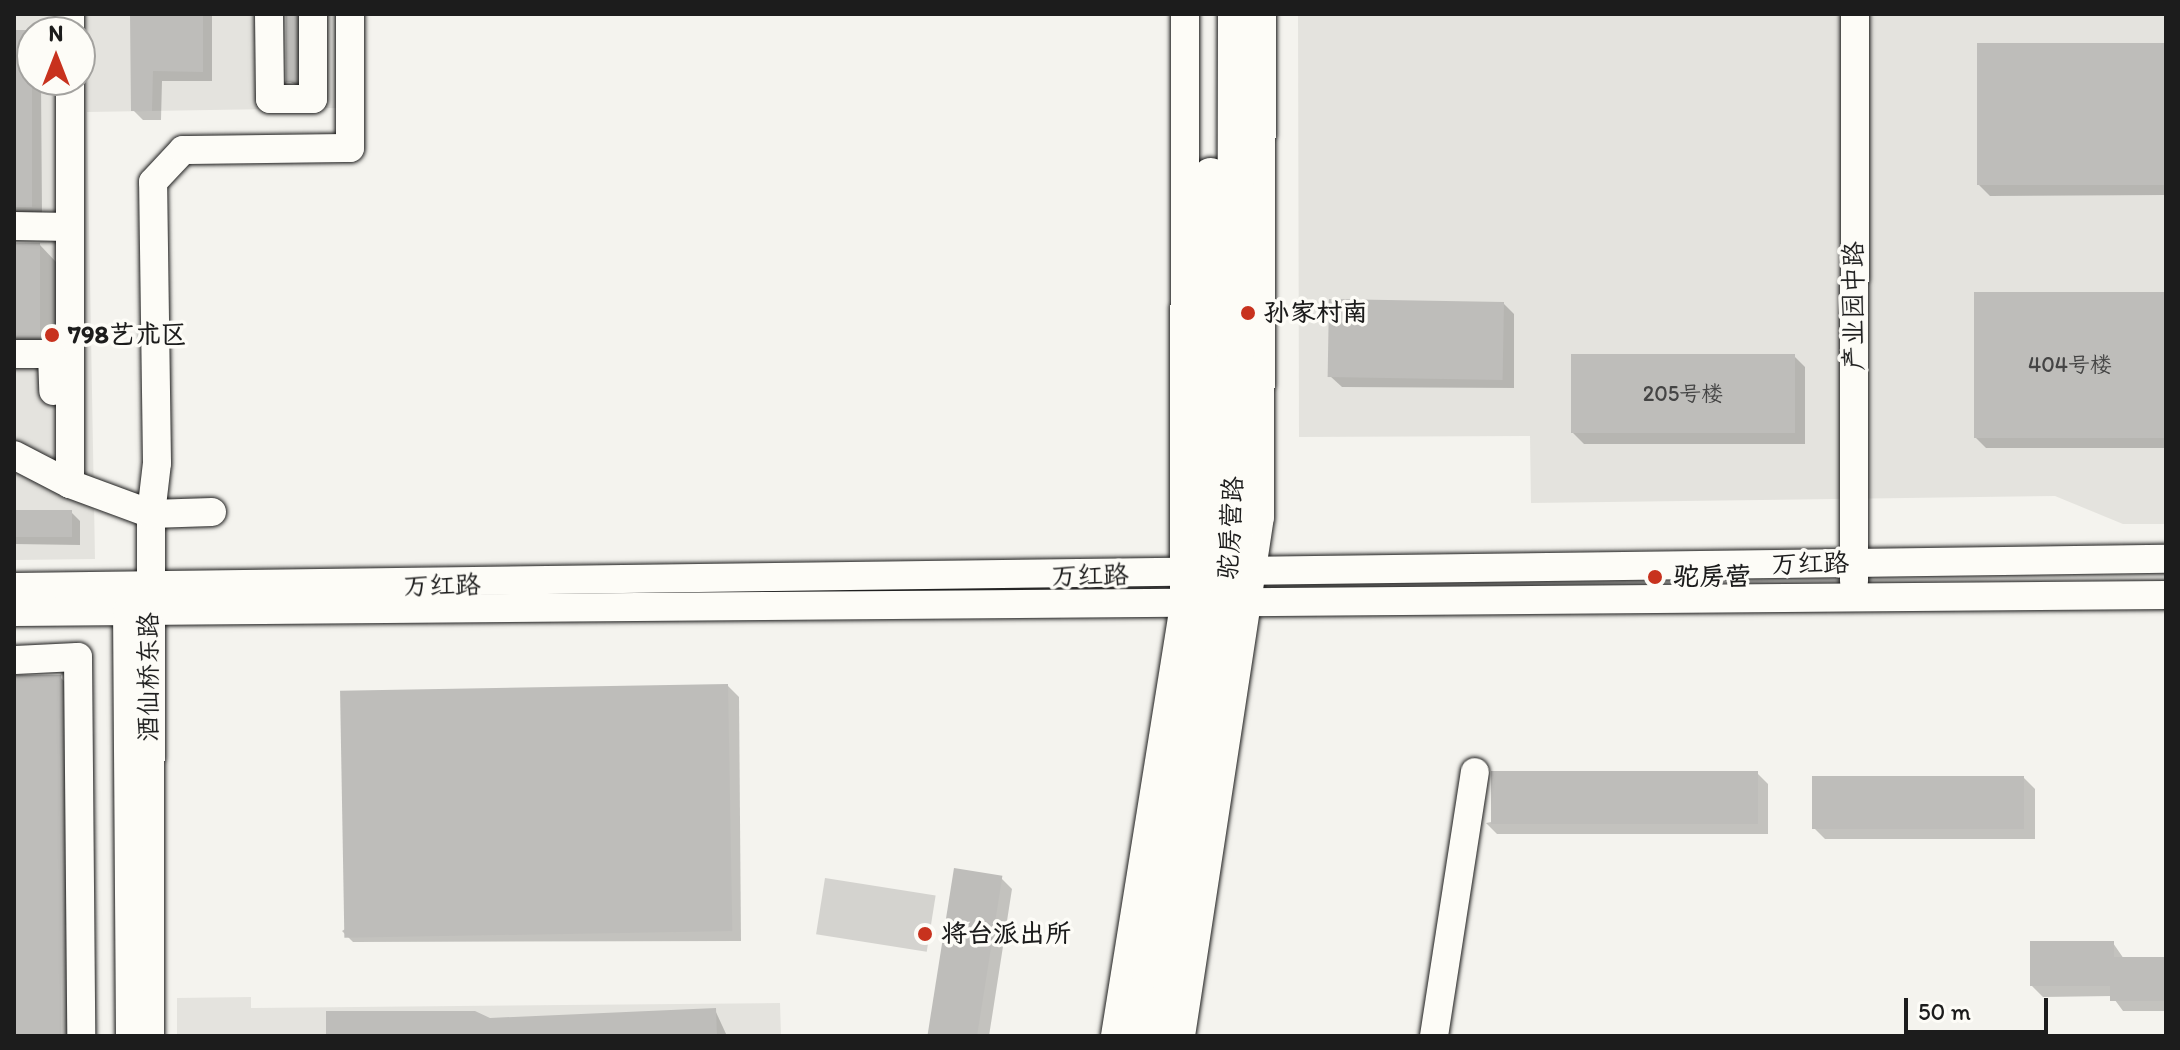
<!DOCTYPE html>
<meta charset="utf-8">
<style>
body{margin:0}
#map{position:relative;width:2180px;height:1050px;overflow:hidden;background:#f4f3ee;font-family:Itim,"LXGW WenKai TC",sans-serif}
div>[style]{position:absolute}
.built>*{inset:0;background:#e4e3de}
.green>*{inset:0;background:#d4d3cf;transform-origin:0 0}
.shadow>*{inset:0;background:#0003}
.building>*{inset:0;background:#bebdba;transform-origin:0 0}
.roads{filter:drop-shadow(0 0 2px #1c1c1c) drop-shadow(0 0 2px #1c1c1c)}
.minor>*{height:28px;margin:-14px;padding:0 14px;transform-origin:14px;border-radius:14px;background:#fdfcf7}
.major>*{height:36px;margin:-18px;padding:0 18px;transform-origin:18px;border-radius:18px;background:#fdfcf7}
.dots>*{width:22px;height:22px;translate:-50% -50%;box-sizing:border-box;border:4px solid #fdfcf7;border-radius:50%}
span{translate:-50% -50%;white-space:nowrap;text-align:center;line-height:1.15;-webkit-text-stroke:7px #fdfcf7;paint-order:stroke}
.number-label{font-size:22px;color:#444}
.number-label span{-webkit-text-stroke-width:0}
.street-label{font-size:26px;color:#1c1c1c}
.poi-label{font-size:26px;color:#1c1c1c;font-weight:700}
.left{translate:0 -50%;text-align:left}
.frame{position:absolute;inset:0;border:16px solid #1c1c1c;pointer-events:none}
.north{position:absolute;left:16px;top:16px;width:80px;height:80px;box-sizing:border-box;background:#fdfcf7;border:2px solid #a3a29f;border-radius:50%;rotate:0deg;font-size:22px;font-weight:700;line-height:32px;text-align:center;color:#1c1c1c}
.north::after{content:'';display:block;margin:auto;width:28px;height:36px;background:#c8321e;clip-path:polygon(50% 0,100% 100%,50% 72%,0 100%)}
.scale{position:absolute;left:1904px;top:998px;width:144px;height:36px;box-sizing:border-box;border:4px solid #1c1c1c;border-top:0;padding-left:10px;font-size:24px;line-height:28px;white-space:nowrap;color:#1c1c1c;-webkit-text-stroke:6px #fdfcf7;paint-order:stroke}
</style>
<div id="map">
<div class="built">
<div style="clip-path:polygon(evenodd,14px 14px,336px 14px,338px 108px,87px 112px,95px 559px,14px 560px,14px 14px,32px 32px,80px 32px,80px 80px,32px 80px,32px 32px)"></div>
<div style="clip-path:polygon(1298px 14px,2166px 14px,2166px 524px,2123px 524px,2055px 496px,1531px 503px,1530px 436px,1299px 437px)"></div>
<div style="clip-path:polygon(251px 997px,251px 1008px,780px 1003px,781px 1036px,177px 1036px,177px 998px)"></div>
</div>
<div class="green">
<div style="left:825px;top:878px;width:112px;height:57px;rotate:9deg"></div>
</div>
<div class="shadow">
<div style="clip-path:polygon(132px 14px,212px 14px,212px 81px,162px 81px,161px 120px,143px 120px,133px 110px)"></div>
<div style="clip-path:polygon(286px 14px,310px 14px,303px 89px,289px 81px)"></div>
<div style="clip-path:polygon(14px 32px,32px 80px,41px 80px,42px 214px,14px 214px)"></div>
<div style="clip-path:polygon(2166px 45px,2166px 195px,1990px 196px,1979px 185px)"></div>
<div style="clip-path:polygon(14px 245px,40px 245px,56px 262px,56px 353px,14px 355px)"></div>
<div style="clip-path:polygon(2166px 294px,2166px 448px,1986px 448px,1975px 437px)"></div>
<div style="clip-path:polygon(1503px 303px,1514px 314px,1514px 388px,1342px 387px,1330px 376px)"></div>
<div style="clip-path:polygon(1794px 356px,1805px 367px,1805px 444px,1584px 444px,1573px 433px)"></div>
<div style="clip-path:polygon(71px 512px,80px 521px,80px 545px,14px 544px,14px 513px)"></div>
<div style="clip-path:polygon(14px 677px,60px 677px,71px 688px,74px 1036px,14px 1036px)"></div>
<div style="clip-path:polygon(728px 686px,739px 697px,741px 941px,353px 942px,342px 931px)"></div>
<div style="clip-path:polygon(1757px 773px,1768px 784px,1768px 834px,1497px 834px,1486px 823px)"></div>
<div style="clip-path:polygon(2024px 778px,2035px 789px,2035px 839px,1825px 839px,1814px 828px)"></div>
<div style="clip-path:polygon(1001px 878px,1012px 889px,989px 1036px,929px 1036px)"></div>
<div style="clip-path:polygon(2113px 943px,2124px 959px,2166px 959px,2166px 1011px,2123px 1011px,2112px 996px,2043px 997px,2032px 986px)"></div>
<div style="clip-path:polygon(715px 1010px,727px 1036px,328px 1036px,490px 1020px)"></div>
</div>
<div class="building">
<div style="clip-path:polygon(130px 14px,203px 14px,203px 72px,153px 71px,152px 111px,131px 111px)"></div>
<div style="left:286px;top:14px;width:10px;height:68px"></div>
<div style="left:14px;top:30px;width:18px;height:177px"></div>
<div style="left:2166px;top:43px;width:142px;height:189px;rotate:90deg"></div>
<div style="left:14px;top:243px;width:26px;height:94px"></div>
<div style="left:1974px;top:292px;width:192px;height:146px"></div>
<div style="left:1329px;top:299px;width:175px;height:78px;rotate:1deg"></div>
<div style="left:1571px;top:354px;width:224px;height:79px"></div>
<div style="left:72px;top:510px;width:27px;height:58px;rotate:90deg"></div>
<div style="left:61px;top:675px;width:361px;height:47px;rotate:90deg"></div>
<div style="left:728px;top:684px;width:247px;height:388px;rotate:89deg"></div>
<div style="left:1491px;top:771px;width:267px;height:53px"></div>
<div style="left:1812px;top:776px;width:212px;height:53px"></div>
<div style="left:954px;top:868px;width:49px;height:170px;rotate:9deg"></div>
<div style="clip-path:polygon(2030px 941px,2114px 941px,2114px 957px,2166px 957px,2166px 1001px,2110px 1001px,2110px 986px,2030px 986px)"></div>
<div style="clip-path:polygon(716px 1008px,717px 1036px,326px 1036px,326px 1011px,475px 1011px,490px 1018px)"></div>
</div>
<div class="roads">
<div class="minor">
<div style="left:70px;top:14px;width:18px;rotate:90deg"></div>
<div style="left:269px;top:14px;width:85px;rotate:89.3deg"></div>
<div style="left:270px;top:99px;width:43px"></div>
<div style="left:313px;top:99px;width:85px;rotate:-90deg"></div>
<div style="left:70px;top:80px;width:404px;rotate:90deg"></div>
<div style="left:70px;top:484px;width:86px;rotate:20.3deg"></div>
<div style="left:151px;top:514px;width:522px;rotate:90.11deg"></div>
<div style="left:14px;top:226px;width:56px;rotate:1deg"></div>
<div style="left:14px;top:354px;width:38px"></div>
<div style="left:52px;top:354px;width:37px;rotate:88deg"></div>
<div style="left:14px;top:455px;width:63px;rotate:27.4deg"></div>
<div style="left:212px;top:512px;width:61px;rotate:178.1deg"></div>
<div style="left:151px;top:514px;width:51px;rotate:-83.3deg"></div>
<div style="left:157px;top:463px;width:281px;rotate:-90.8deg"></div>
<div style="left:153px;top:182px;width:44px;rotate:-46.8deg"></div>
<div style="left:183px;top:150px;width:167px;rotate:-0.7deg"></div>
<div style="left:350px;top:148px;width:134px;rotate:-90deg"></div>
<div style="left:1854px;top:581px;width:567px;rotate:-89.9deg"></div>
<div style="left:14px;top:587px;width:2152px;rotate:-0.75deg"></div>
<div style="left:14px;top:612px;width:2152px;rotate:-0.45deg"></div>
<div style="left:14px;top:660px;width:64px;rotate:-2.7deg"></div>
<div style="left:78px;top:657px;width:379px;rotate:89.5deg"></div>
<div style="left:130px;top:1036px;width:425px;rotate:-90.4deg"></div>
<div style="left:127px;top:611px;width:18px;rotate:-45deg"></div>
<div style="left:1115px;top:1036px;width:437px;rotate:-80.9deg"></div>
<div style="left:1184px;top:604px;width:590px;rotate:-89.9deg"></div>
<div style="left:1138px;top:1036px;width:423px;rotate:-81.6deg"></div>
<div style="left:1160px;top:1036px;width:437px;rotate:-81.2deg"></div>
<div style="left:1181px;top:1036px;width:525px;rotate:-81.35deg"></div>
<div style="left:1260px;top:517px;width:503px;rotate:-89.77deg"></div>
<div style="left:1434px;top:1036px;width:267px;rotate:-81.2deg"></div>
</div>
<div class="major">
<div style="left:1206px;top:574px;width:398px;rotate:-89.3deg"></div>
<div style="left:1227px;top:604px;width:72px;rotate:-83.7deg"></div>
<div style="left:1235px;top:532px;width:518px;rotate:-89.89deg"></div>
</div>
</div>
<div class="dots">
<div style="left:1248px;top:313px;background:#c8321e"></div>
<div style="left:52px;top:335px;background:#c8321e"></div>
<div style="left:1655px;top:577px;background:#c8321e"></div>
<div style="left:925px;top:934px;background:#c8321e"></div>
</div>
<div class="number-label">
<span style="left:2070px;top:365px">404号楼</span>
<span style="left:1683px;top:394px">205号楼</span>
</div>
<div class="street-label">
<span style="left:1854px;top:306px;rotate:-90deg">产业园中路</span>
<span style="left:1231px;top:528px;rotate:-87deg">驼房营路</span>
<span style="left:1810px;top:564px;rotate:-1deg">万红路</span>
<span style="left:1090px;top:576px;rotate:-1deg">万红路</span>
<span style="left:442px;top:586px;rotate:-1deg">万红路</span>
<span style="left:149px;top:677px;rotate:-90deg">酒仙桥东路</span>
</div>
<div class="poi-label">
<span class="left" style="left:1264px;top:313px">孙家村南</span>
<span class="left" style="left:68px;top:335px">798艺术区</span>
<span class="left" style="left:1673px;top:577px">驼房营</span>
<span class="left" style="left:941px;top:934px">将台派出所</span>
</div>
<div class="frame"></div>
<div class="north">N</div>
<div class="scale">50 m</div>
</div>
